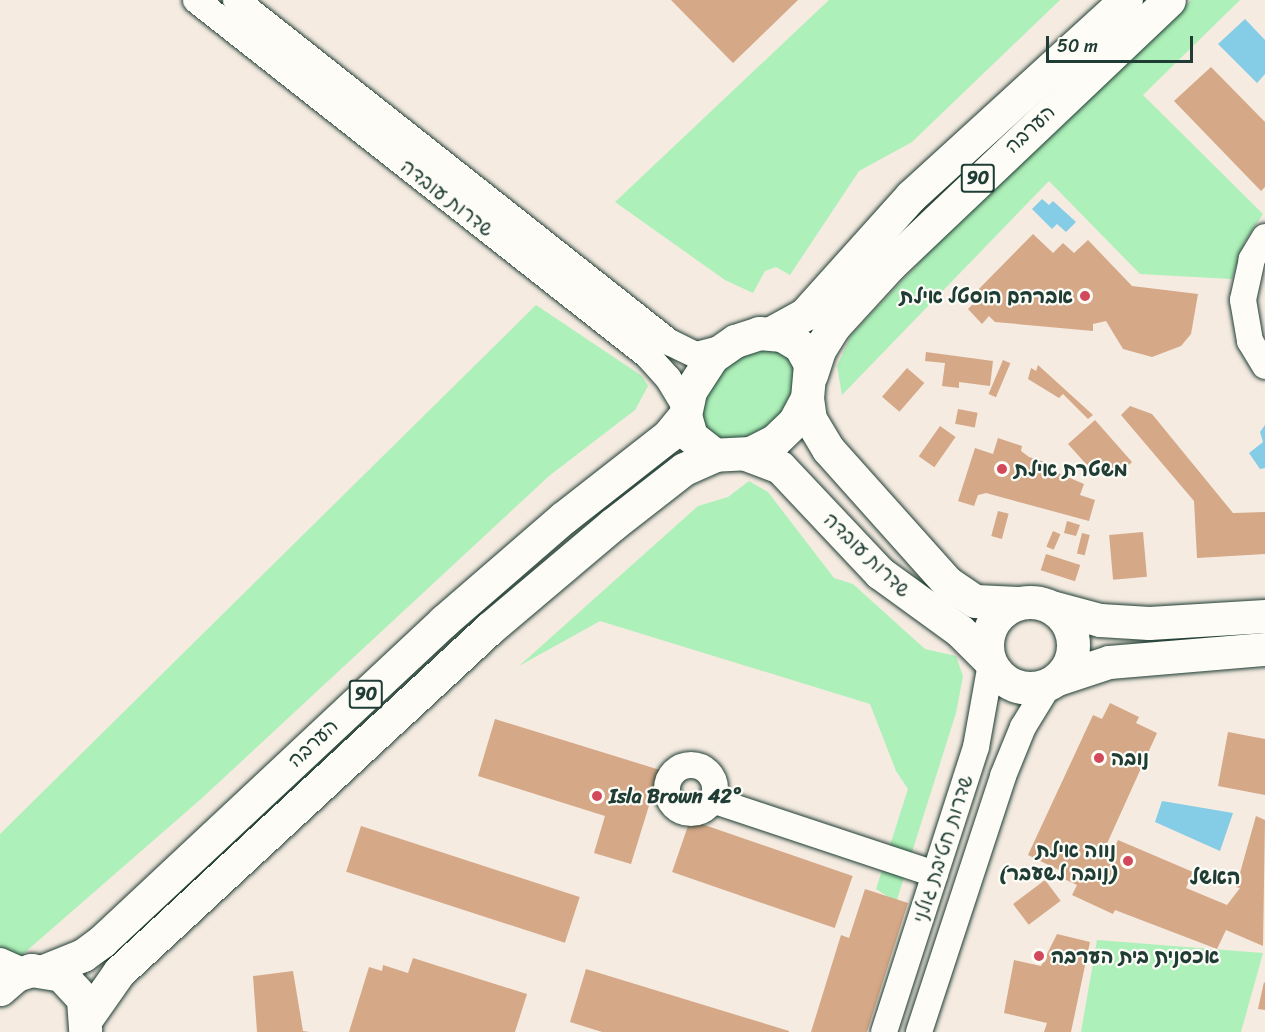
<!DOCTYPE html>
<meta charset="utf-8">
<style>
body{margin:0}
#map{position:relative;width:1265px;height:1032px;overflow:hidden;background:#f5ebe1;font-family:Sriracha,"Playpen Sans Hebrew",sans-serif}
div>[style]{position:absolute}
.green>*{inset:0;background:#aef0b9}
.water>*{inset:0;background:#85cce6}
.building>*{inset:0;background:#d5a887;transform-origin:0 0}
.roads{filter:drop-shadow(0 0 2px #1f3d34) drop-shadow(0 0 2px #1f3d34)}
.minor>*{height:26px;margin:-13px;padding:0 13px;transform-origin:13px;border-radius:13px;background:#fdfcf7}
.minor>.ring{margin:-13px;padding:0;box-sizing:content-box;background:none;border:26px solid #fdfcf7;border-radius:50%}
.major>*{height:33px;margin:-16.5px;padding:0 16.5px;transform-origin:16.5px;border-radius:16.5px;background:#fdfcf7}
.major>.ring{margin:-16.5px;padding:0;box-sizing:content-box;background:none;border:33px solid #fdfcf7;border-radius:50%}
.highway>*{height:33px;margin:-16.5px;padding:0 16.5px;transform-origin:16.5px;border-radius:16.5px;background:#fdfcf7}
.dots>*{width:16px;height:16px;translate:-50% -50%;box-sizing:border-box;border:3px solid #fdfcf7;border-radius:50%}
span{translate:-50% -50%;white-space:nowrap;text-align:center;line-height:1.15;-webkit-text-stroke:4.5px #fdfcf7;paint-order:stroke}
.shield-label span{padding:2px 4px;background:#fdfcf7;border:2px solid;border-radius:4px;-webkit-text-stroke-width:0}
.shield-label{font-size:18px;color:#1f3d34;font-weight:700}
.street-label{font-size:20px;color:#1f3d34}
.poi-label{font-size:20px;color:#1f3d34;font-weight:700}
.right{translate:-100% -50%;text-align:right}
.left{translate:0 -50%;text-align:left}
.neighbourhood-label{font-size:21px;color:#1f3d34;font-weight:700}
.scale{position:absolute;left:1046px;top:36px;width:147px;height:27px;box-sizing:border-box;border:3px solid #1f3d34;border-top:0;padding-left:8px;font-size:18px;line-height:21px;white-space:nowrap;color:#1f3d34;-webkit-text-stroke:4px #fdfcf7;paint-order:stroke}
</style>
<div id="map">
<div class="green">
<div style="clip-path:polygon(829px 0,1060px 0,912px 142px,859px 171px,790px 275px,776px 267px,765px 271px,753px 293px,725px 280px,615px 202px)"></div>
<div style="clip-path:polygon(1191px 0,1240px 0,1143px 95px,1263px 214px,1244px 243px,1232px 279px,1140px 274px,1049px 181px,842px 395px,837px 366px,851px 335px,984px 194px)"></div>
<div style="clip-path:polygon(536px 305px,642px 376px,648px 386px,635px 410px,549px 476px,201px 799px,0 974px,0 834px)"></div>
<div style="clip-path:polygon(761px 346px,791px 354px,798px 384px,776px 423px,736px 443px,706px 435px,699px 406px,721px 366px)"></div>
<div style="clip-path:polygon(749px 481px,768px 492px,834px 578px,853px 584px,925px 649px,956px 656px,963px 676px,956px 713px,894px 909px,893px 900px,876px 889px,908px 789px,896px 771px,870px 704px,600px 621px,519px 666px,698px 506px,728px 497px)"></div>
<div style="clip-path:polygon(1097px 940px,1263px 953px,1241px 1032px,1081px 1032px)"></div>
</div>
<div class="water">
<div style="clip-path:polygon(1245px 19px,1265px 40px,1265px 74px,1257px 83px,1218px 44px)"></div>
<div style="clip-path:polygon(1042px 199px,1049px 205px,1053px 201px,1076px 222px,1066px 232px,1057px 224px,1052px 229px,1032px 209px)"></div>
<div style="clip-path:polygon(1265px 425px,1265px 468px,1260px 469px,1249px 453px,1263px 442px,1260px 432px)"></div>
<div style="clip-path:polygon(1162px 801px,1233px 813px,1220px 851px,1155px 822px)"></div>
</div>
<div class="building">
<div style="clip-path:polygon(671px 0,798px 0,733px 63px)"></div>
<div style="clip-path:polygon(1211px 67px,1265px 122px,1265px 187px,1261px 191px,1174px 101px)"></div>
<div style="clip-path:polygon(1033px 234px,1053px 253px,1063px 243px,1074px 253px,1088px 240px,1132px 286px,1198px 294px,1191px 334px,1181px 346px,1152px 357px,1123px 349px,1106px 321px,1093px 324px,1093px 331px,995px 322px,989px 316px,982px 324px,968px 309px,976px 301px,971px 297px)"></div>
<div style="clip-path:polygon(926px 352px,993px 361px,990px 386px,959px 382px,959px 388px,942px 386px,945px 363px,925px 361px)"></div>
<div style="left:1003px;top:360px;width:8px;height:37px;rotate:23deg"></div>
<div style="clip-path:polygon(1038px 365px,1093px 415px,1088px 419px,1063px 394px,1059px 398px,1028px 379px,1031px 368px,1036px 371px)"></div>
<div style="left:907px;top:368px;width:23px;height:38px;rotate:41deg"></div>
<div style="clip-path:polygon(1130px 406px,1152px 414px,1233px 513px,1265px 512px,1265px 554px,1197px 558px,1194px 501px,1121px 415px)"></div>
<div style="left:958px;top:409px;width:20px;height:15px;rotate:11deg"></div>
<div style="clip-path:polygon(1095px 420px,1132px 462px,1115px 478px,1105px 467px,1096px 475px,1068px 444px)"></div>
<div style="left:940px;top:426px;width:19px;height:37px;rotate:35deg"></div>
<div style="clip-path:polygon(998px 438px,1022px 446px,1021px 451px,1029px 457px,1048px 463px,1046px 468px,1084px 484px,1080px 495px,1095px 500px,1089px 521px,986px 493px,978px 495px,974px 506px,958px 501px,975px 448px,993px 454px)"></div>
<div style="left:998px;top:511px;width:11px;height:26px;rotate:15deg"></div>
<div style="clip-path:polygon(1067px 521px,1080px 525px,1076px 536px,1064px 533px)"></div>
<div style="left:1053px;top:531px;width:8px;height:17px;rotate:23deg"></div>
<div style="left:1143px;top:532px;width:45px;height:34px;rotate:85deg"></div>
<div style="left:1082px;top:533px;width:8px;height:21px;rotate:14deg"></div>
<div style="left:1046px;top:554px;width:36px;height:17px;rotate:18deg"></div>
<div style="clip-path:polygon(1110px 703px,1139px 717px,1136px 723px,1157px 733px,1105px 848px,1113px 852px,1118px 840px,1193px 872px,1186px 888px,1227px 905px,1240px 888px,1236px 887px,1256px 816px,1265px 820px,1263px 946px,1226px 930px,1217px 949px,1115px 910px,1113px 914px,1072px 895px,1077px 885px,1060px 877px,1063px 872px,1028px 855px,1093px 715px,1102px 719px)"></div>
<div style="clip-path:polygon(495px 719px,660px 770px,631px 864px,594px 853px,605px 816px,478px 776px)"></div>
<div style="clip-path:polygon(1228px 732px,1265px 739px,1265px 795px,1218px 786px)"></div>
<div style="left:690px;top:820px;width:172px;height:55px;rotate:19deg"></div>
<div style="left:361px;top:826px;width:230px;height:48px;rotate:18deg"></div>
<div style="left:1045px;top:880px;width:26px;height:40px;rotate:53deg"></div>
<div style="clip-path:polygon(865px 889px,908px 903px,867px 1032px,811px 1032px,841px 935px,849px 938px)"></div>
<div style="clip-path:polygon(1057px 934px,1090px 942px,1071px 1032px,1044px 1032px,1047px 1023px,1004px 1013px,1014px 960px,1041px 966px)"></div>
<div style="clip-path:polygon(413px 958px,527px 994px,515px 1032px,349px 1032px,369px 967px,382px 971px,383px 965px,408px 973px)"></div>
<div style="clip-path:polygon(586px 969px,789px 1031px,789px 1032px,602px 1032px,570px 1022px)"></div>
<div style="clip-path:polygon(293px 971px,303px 1031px,310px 1032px,257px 1032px,253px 976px)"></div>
<div style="clip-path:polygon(1264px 982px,1265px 983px,1265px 1010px,1258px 1009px)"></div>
</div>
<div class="roads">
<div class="minor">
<div style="left:196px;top:0;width:575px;rotate:38.22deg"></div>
<div style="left:648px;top:356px;width:30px;rotate:48deg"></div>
<div style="left:668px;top:378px;width:35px;rotate:59deg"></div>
<div style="left:236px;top:0;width:552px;rotate:38.3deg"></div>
<div style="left:669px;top:342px;width:30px;rotate:26deg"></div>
<div style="left:696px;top:355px;width:29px;rotate:-14deg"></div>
<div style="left:1265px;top:237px;width:26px;rotate:121deg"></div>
<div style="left:1252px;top:259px;width:42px;rotate:102.4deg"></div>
<div style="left:1243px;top:300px;width:42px;rotate:80.3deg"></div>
<div style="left:1250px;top:341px;width:29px;rotate:59deg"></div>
<div class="ring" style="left:667px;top:765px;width:22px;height:22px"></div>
<div style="left:712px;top:800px;width:235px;rotate:18.4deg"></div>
<div style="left:0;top:961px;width:27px;rotate:24deg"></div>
<div style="left:884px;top:1032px;width:299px;rotate:-72.1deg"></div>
<div style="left:976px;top:747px;width:84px;rotate:-79.8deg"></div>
<div style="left:919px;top:1032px;width:269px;rotate:-71.8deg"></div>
<div style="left:1003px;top:776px;width:53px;rotate:-67.8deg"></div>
<div style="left:1023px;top:727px;width:52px;rotate:-58.5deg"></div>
</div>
<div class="major">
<div style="left:807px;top:398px;width:21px;rotate:82deg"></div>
<div style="left:810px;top:419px;width:35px;rotate:59deg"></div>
<div style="left:828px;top:449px;width:180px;rotate:48.2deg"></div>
<div style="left:948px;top:583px;width:32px;rotate:34deg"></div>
<div style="left:975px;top:601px;width:43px;rotate:2.7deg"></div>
<div style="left:746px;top:454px;width:36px;rotate:21deg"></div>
<div style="left:780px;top:467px;width:146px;rotate:46.7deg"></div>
<div style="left:880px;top:573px;width:99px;rotate:35.9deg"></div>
<div style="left:960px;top:631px;width:41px;rotate:45deg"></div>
<div class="ring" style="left:987px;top:602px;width:53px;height:53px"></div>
<div style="left:1051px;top:607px;width:51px;rotate:14.9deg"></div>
<div style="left:1100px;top:620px;width:49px;rotate:3.5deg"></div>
<div style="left:1149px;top:623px;width:116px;rotate:-3.5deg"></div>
<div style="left:1057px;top:679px;width:55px;rotate:-18.1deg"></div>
<div style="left:1109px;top:662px;width:157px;rotate:-4.8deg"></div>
</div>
<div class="highway">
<div style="left:759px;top:333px;width:23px;rotate:5deg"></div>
<div style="left:782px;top:335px;width:21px;rotate:31deg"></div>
<div style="left:800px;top:346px;width:21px;rotate:61deg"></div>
<div style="left:810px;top:364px;width:34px;rotate:95deg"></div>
<div style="left:807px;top:398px;width:27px;rotate:118deg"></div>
<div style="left:794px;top:422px;width:28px;rotate:136deg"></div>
<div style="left:774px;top:441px;width:27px;rotate:153deg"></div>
<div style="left:750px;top:453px;width:35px;rotate:177deg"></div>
<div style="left:715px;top:455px;width:31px;rotate:-142deg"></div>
<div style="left:691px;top:436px;width:22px;rotate:-106deg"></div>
<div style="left:685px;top:415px;width:25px;rotate:-78deg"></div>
<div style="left:690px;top:391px;width:40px;rotate:-57.1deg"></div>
<div style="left:712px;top:357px;width:28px;rotate:-35deg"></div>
<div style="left:735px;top:341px;width:25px;rotate:-18deg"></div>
<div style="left:771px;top:333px;width:39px;rotate:-29deg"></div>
<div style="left:805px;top:314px;width:159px;rotate:-48.1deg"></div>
<div style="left:911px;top:196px;width:291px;rotate:-42.4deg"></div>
<div style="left:811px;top:375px;width:26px;rotate:-72deg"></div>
<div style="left:819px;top:350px;width:28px;rotate:-58deg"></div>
<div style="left:834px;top:326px;width:84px;rotate:-47.4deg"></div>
<div style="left:891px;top:264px;width:383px;rotate:-43.5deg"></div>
<div style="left:46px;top:970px;width:40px;rotate:-22deg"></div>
<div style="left:83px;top:955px;width:24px;rotate:-36deg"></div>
<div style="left:102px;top:941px;width:468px;rotate:-43.1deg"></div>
<div style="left:444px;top:621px;width:157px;rotate:-40.9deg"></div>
<div style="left:563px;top:518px;width:133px;rotate:-38deg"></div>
<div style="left:668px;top:436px;width:27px;rotate:-51deg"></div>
<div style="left:0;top:989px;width:21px;rotate:-41deg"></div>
<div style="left:16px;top:975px;width:16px;rotate:-18deg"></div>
<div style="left:31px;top:970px;width:30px;rotate:9deg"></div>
<div style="left:61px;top:975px;width:33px;rotate:47deg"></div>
<div style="left:83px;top:999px;width:31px;rotate:86deg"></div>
<div style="left:86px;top:1019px;width:57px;rotate:-54.9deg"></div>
<div style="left:119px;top:972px;width:505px;rotate:-42.83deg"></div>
<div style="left:489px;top:629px;width:161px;rotate:-40.2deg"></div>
<div style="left:612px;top:525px;width:91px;rotate:-37.9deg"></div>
<div style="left:684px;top:469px;width:34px;rotate:-24deg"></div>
</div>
</div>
<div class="dots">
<div style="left:1085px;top:296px;background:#d1495b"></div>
<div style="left:1002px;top:469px;background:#d1495b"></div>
<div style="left:1099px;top:758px;background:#d1495b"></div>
<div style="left:597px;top:796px;background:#d1495b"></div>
<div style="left:1128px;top:861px;background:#d1495b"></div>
<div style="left:1039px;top:956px;background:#d1495b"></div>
</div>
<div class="shield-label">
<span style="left:978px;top:178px">90</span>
<span style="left:366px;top:694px">90</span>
</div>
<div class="street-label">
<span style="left:1030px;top:129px;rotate:-43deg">הערבה</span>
<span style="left:447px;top:198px;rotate:38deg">שדרות עובדה</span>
<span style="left:867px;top:555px;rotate:44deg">שדרות עובדה</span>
<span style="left:313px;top:743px;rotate:-43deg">הערבה</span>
<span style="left:943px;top:849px;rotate:-72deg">שדרות חטיבת גולני</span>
</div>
<div class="poi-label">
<span class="right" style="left:1073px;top:296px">אברהם הוסטל אילת</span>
<span class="left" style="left:1014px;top:469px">משטרת אילת</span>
<span class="left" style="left:1111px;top:758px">נובה</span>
<span class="left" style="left:609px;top:796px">Isla Brown 42°</span>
<span class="right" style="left:1116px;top:862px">נווה אילת<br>(נובה לשעבר)</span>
<span class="left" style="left:1051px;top:956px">אכסנית בית הערבה</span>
</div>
<div class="neighbourhood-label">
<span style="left:1215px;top:877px">האשל</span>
</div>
<div class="scale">50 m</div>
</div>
